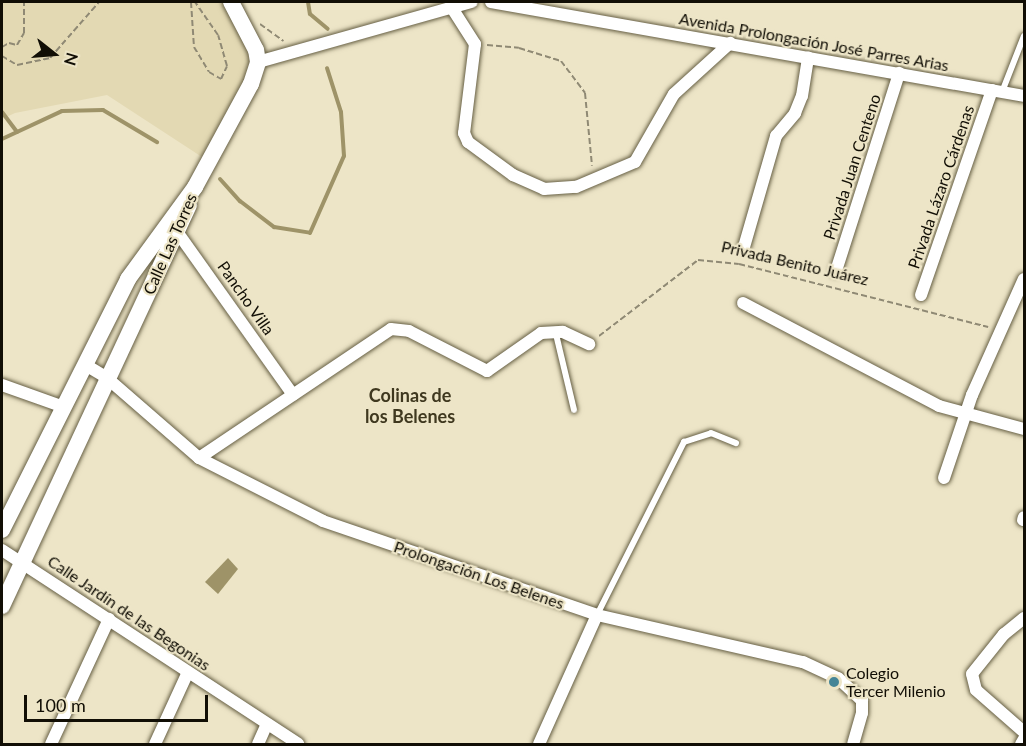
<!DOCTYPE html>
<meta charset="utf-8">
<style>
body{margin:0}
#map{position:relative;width:1026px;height:746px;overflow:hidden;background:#ede5c7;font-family:Lato,sans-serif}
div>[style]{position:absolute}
.built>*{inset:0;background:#e3d9b3}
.water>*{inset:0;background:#9e9368}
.stream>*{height:4px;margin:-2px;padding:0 2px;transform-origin:2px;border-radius:2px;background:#9e9368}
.path>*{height:2px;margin-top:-1px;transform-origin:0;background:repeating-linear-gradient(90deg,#8f8974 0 6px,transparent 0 9px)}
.roads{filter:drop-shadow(0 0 2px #665f44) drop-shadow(0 0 2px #665f44)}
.service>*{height:6px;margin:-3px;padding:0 3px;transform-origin:3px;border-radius:3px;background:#fff}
.minor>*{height:12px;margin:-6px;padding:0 6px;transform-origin:6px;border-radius:6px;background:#fff}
.secondary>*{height:16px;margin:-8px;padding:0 8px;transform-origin:8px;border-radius:8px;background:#fff}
.dots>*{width:16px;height:16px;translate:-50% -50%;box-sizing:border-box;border:3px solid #ede5c7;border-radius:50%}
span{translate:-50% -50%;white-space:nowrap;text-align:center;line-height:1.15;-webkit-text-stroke:4.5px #ede5c7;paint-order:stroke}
.street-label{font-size:16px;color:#110e05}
.poi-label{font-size:16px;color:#110e05}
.left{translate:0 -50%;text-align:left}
.neighbourhood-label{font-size:18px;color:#3f381f;font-weight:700}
.frame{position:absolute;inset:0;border:3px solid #110e05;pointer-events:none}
.north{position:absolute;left:24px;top:24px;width:60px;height:60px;-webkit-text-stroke:4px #ede5c7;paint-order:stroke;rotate:107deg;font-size:16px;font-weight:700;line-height:24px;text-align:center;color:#110e05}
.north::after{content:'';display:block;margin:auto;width:21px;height:27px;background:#110e05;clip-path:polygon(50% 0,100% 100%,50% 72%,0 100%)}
.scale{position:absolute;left:24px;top:695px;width:184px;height:27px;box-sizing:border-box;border:3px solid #110e05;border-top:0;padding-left:8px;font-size:18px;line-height:21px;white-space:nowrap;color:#110e05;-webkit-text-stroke:4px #ede5c7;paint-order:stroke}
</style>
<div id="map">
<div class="built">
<div style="clip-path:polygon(2px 2px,226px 2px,252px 46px,249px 70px,202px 157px,107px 95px,15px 113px,2px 119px)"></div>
</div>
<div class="water">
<div style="clip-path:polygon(228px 558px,238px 569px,218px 594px,205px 582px)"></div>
</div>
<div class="stream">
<div style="left:308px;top:2px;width:12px;rotate:81deg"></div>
<div style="left:310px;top:14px;width:23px;rotate:40deg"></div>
<div style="left:2px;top:112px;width:25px;rotate:53deg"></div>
<div style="left:2px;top:139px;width:66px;rotate:-25deg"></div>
<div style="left:62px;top:111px;width:41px;rotate:-1.4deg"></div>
<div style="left:103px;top:110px;width:63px;rotate:30.7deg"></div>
<div style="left:220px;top:179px;width:30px;rotate:48deg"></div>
<div style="left:240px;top:201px;width:43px;rotate:37.4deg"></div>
<div style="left:274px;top:227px;width:36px;rotate:9deg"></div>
<div style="left:310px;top:233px;width:84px;rotate:-66.2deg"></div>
<div style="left:344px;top:156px;width:44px;rotate:-93.9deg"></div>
<div style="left:341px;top:112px;width:46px;rotate:-107.7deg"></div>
</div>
<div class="path">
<div style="left:191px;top:2px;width:45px;rotate:86.2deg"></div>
<div style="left:194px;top:47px;width:29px;rotate:59deg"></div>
<div style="left:209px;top:72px;width:14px;rotate:30deg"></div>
<div style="left:221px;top:79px;width:14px;rotate:-65deg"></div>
<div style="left:227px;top:66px;width:32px;rotate:-106deg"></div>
<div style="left:218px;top:35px;width:40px;rotate:-124.9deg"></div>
<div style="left:260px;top:24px;width:29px;rotate:36deg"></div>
<div style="left:487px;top:45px;width:32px;rotate:5deg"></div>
<div style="left:519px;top:48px;width:44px;rotate:17.2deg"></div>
<div style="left:561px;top:61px;width:40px;rotate:53deg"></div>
<div style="left:585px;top:93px;width:73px;rotate:84.5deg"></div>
<div style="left:2px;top:47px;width:8px;rotate:-30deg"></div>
<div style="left:9px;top:43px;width:8px;rotate:14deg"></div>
<div style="left:17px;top:45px;width:14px;rotate:-60deg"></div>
<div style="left:24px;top:33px;width:31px;rotate:-90deg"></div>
<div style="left:2px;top:56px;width:17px;rotate:31deg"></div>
<div style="left:17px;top:65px;width:34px;rotate:-12deg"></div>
<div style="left:50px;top:58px;width:74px;rotate:-48.8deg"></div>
<div style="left:599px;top:336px;width:125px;rotate:-37.5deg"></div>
<div style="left:698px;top:260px;width:41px;rotate:5.6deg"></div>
<div style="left:739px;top:264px;width:257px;rotate:14.2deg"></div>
</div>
<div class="roads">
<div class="service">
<div style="left:1002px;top:92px;width:60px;rotate:-68.6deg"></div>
<div style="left:555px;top:330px;width:82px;rotate:76.6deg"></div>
<div style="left:597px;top:615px;width:194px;rotate:-63.3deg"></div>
<div style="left:684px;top:442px;width:28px;rotate:-18deg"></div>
<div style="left:711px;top:433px;width:27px;rotate:22deg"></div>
</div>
<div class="minor">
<div style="left:491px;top:2px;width:541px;rotate:10deg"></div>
<div style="left:452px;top:8px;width:43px;rotate:57.4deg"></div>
<div style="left:475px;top:44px;width:90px;rotate:97deg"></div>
<div style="left:464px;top:133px;width:10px;rotate:66deg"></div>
<div style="left:468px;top:142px;width:56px;rotate:36.3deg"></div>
<div style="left:513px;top:175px;width:34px;rotate:24deg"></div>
<div style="left:544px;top:189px;width:32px;rotate:-4deg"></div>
<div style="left:576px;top:187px;width:64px;rotate:-23deg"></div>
<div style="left:635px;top:162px;width:78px;rotate:-60.2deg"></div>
<div style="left:674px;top:94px;width:76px;rotate:-42.3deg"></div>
<div style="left:258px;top:62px;width:222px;rotate:-15.7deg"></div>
<div style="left:173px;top:226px;width:207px;rotate:54.6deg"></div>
<div style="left:744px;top:247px;width:116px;rotate:-73.9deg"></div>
<div style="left:776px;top:136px;width:30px;rotate:-50deg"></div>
<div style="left:795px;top:113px;width:18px;rotate:-68deg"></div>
<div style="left:802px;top:96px;width:39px;rotate:-81deg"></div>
<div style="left:836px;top:271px;width:208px;rotate:-72.3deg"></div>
<div style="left:921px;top:295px;width:217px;rotate:-70.9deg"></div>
<div style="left:743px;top:303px;width:221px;rotate:27.7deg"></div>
<div style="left:939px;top:406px;width:88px;rotate:15.1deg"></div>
<div style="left:84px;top:364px;width:27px;rotate:31deg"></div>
<div style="left:107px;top:378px;width:122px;rotate:41deg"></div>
<div style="left:199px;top:458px;width:139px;rotate:26.9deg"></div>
<div style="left:323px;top:521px;width:290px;rotate:18.9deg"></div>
<div style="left:597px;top:615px;width:211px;rotate:12.9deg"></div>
<div style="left:803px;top:662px;width:38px;rotate:25deg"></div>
<div style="left:838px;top:678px;width:33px;rotate:43deg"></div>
<div style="left:862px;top:700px;width:13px;rotate:90deg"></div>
<div style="left:862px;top:713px;width:32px;rotate:106deg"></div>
<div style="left:2px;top:385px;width:63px;rotate:19.6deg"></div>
<div style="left:199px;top:458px;width:231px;rotate:-33.9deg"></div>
<div style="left:391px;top:329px;width:18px;rotate:6deg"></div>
<div style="left:409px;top:331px;width:88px;rotate:27.1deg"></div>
<div style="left:487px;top:371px;width:66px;rotate:-35.1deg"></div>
<div style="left:541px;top:333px;width:22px;rotate:-3deg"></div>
<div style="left:563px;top:332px;width:29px;rotate:25deg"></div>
<div style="left:944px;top:478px;width:88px;rotate:-71.4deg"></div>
<div style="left:972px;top:395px;width:127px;rotate:-65.9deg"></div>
<div style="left:1023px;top:520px;width:3px;rotate:-72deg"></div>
<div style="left:2px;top:550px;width:354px;rotate:33.2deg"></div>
<div style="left:1024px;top:618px;width:26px;rotate:141deg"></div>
<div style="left:1004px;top:634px;width:51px;rotate:128.7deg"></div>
<div style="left:972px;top:674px;width:16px;rotate:76deg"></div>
<div style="left:976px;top:690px;width:64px;rotate:41.2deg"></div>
<div style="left:51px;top:744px;width:138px;rotate:-65.1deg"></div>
<div style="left:155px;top:744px;width:79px;rotate:-65.4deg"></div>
<div style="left:258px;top:744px;width:22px;rotate:-66deg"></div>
<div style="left:539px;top:744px;width:141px;rotate:-65.8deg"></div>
<div style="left:1021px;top:744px;width:6px;rotate:-59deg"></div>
</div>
<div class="secondary">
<div style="left:2px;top:530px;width:281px;rotate:-63.3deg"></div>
<div style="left:128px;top:279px;width:114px;rotate:-53.9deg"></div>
<div style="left:195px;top:187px;width:117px;rotate:-61.5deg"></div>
<div style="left:251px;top:84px;width:23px;rotate:-72deg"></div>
<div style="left:258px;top:62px;width:12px;rotate:-99deg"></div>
<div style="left:256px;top:50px;width:54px;rotate:-117.5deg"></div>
<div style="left:2px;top:606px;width:442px;rotate:-65deg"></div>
</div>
</div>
<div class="dots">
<div style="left:834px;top:682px;background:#448597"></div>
</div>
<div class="street-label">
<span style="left:814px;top:42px;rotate:10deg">Avenida Prolongación José Parres Arias</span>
<span style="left:852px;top:167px;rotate:-72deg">Privada Juan Centeno</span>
<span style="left:941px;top:187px;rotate:-71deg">Privada Lázaro Cárdenas</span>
<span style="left:170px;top:244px;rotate:-66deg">Calle Las Torres</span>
<span style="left:795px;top:263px;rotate:13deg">Privada Benito Juárez</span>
<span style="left:246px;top:298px;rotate:55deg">Pancho Villa</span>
<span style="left:479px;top:575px;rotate:19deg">Prolongación Los Belenes</span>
<span style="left:129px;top:613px;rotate:34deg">Calle Jardín de las Begonias</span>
</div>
<div class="poi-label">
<span class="left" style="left:846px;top:682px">Colegio<br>Tercer Milenio</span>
</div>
<div class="neighbourhood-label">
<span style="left:410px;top:406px">Colinas de<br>los Belenes</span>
</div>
<div class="frame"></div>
<div class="north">N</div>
<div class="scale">100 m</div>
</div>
